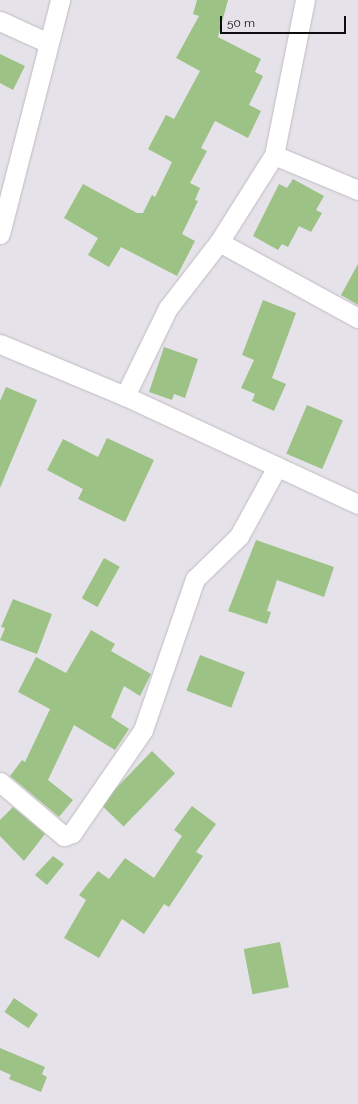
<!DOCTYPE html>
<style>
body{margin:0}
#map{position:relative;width:358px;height:1104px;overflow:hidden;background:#e6e2e9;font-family:Raleway,sans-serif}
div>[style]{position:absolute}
.building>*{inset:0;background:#9dc286;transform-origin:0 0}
.roads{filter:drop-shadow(0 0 1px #bfbbc2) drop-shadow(0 0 1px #bfbbc2)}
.minor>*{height:19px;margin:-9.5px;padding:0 9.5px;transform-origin:9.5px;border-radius:9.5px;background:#fff}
span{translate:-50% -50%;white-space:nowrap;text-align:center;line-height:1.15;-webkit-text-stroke:3px #e6e2e9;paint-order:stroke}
.scale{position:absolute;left:220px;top:16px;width:126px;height:18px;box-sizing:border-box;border:2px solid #0e0d0f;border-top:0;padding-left:5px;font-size:12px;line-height:14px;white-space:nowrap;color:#0e0d0f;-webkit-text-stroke:3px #e6e2e9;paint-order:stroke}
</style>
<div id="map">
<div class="building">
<div style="clip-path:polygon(197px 0,228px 0,218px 37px,261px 59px,255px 72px,263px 76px,249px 105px,261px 111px,248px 138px,215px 121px,201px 148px,207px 151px,190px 183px,200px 188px,195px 200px,198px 201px,182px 234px,195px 241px,177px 276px,121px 247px,109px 267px,88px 255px,98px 238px,64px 218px,83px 184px,137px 213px,143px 213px,152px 195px,155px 197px,172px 162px,148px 149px,166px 115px,174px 119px,200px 71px,176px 58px,199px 16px,193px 14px)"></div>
<div style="clip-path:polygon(0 54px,25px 66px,13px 90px,0 83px)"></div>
<div style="clip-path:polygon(293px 179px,324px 196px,316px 210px,322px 213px,311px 232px,299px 226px,288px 247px,282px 244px,278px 250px,253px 236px,279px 184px,287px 188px)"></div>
<div style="clip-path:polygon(358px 264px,358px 305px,341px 295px)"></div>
<div style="clip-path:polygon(263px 300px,296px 313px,272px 378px,286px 384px,274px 411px,252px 401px,255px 394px,241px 388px,254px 360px,242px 355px)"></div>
<div style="clip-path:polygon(164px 347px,198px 359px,185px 398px,174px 394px,172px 400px,149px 392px)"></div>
<div style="clip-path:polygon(6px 387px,37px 400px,0 488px,0 401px)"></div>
<div style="left:307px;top:405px;width:39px;height:53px;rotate:23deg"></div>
<div style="clip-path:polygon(107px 438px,154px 460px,125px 522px,78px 499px,83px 489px,47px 470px,63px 439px,98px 457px)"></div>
<div style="clip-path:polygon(256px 540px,334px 567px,324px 597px,277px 580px,267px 611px,271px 612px,267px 624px,228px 611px)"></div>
<div style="left:104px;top:558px;width:18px;height:46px;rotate:29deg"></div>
<div style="clip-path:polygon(13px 599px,52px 614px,37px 654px,0 640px,5px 628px,1px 627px)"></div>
<div style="clip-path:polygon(91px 630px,115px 644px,111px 651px,151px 674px,140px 696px,124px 686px,111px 717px,129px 729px,115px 750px,74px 725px,48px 780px,73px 800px,59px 817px,10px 776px,22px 760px,25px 762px,50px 709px,18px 692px,36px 657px,66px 673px)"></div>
<div style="left:200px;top:655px;width:48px;height:38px;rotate:21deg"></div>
<div style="left:152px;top:751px;width:32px;height:74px;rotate:44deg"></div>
<div style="clip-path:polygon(192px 806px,216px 824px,196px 852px,203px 856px,169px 907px,164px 904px,144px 934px,122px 919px,99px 958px,64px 938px,86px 900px,79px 895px,98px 871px,109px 879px,125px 858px,154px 878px,182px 836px,174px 830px)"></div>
<div style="clip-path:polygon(13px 807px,45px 834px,24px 861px,0 836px,0 820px)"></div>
<div style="clip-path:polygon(53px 856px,64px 864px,47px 885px,35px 875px)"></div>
<div style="left:280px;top:942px;width:46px;height:37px;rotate:79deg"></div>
<div style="left:14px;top:998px;width:29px;height:17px;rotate:34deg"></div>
<div style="clip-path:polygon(0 1048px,45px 1067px,42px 1074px,47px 1077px,41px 1092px,9px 1079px,11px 1075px,0 1070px)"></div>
</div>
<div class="roads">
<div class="minor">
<div style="left:0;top:21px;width:51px;rotate:24.5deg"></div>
<div style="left:274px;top:155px;width:91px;rotate:22.6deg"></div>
<div style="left:0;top:234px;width:242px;rotate:-75.6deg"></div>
<div style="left:219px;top:242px;width:103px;rotate:-57.7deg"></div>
<div style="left:274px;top:155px;width:158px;rotate:-78.7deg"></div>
<div style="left:0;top:344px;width:135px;rotate:22.6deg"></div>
<div style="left:125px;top:396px;width:257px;rotate:24.9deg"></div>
<div style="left:125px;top:396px;width:98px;rotate:-64deg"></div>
<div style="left:168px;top:308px;width:83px;rotate:-52.3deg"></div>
<div style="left:219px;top:242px;width:158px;rotate:28.7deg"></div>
<div style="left:0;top:782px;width:84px;rotate:40.2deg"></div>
<div style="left:64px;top:836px;width:9px;rotate:-21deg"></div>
<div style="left:72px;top:833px;width:125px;rotate:-55.4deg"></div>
<div style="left:143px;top:730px;width:160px;rotate:-71deg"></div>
<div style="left:195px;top:579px;width:62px;rotate:-44.3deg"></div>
<div style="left:239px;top:536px;width:79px;rotate:-61.2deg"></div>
</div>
</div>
<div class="scale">50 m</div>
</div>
